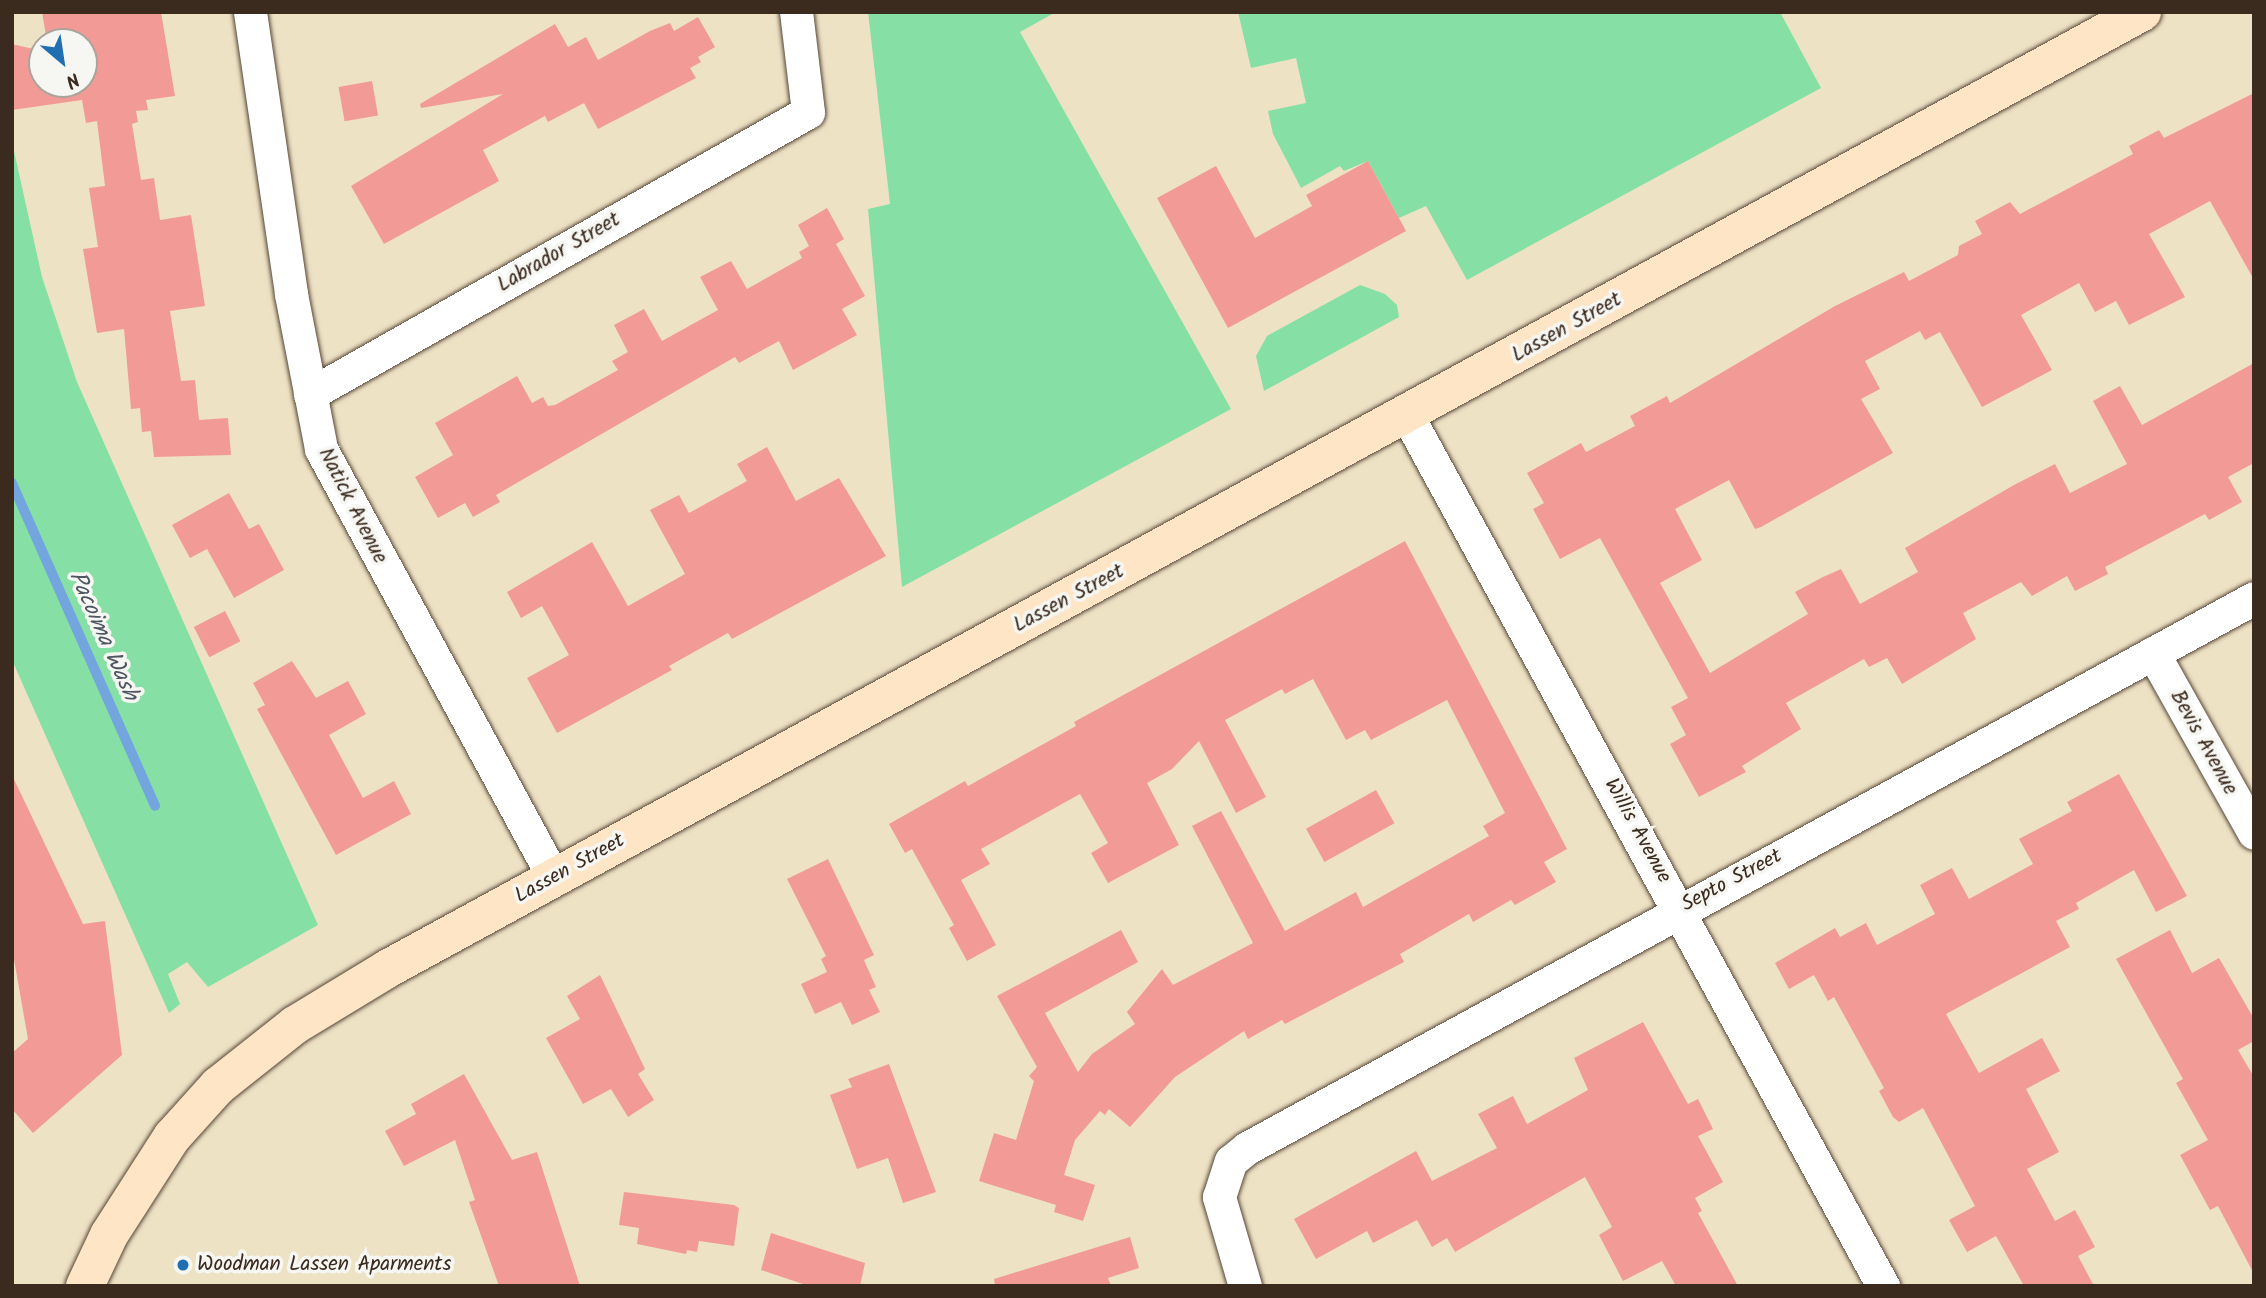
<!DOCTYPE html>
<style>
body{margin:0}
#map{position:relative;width:2266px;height:1298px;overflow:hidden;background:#eee2c5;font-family:Kalam,sans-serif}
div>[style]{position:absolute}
.green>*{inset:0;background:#86e0a6}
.stream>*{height:10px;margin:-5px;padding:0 5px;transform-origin:5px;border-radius:5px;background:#73a5de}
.building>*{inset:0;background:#f29b96;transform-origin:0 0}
.roads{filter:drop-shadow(0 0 2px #564637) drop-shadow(0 0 2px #564637)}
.street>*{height:33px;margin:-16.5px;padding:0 16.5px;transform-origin:16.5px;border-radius:16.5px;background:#fff}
.secondary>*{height:38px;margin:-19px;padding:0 19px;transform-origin:19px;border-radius:19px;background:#fee5c5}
.dots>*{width:19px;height:19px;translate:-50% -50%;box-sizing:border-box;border:4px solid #f6f6f2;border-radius:50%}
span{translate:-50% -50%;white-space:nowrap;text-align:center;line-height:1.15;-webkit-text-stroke:7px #f6f6f2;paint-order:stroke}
.street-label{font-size:21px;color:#3b2a1e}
.poi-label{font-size:21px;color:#3b2a1e}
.left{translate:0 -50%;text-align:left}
.water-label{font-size:23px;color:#4f5561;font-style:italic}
.frame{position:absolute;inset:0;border:14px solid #3b2a1e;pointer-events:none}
.north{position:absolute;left:28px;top:28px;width:70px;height:70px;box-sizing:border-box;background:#f6f6f2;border:2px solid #aba49d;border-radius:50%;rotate:151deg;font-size:19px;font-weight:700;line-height:28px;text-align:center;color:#3b2a1e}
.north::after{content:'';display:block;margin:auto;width:24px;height:32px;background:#1f6fb2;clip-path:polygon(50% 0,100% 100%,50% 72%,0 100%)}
</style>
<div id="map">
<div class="green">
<div style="clip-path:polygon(868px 12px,1056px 12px,1020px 32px,1231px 409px,902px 587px,868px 209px,890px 204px)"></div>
<div style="clip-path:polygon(1238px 12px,1780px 12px,1821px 88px,1467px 280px,1426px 206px,1399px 218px,1368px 161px,1344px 171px,1340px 166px,1301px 188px,1273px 134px,1268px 111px,1306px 103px,1296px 58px,1251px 68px)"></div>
<div style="clip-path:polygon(12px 142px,42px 277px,77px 382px,318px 925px,208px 987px,187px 962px,168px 974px,180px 1004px,169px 1013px,12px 660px)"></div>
<div style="clip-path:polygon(1360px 285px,1385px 294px,1397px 305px,1399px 317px,1264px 391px,1256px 356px,1267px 336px)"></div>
</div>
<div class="stream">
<div style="left:12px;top:483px;width:353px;rotate:66.1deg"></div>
</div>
<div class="building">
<div style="clip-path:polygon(42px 12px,161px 12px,175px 96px,146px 100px,148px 110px,136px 111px,138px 122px,132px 124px,141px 180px,154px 178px,160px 220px,191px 215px,205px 306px,170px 311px,181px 381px,195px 380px,199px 420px,228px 418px,231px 455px,154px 457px,151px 431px,142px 432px,140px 408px,131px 409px,124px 329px,97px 333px,83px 249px,98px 247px,89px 188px,105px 186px,97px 121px,86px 123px,82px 100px,12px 110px,12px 44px,42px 51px,42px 84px,84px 84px,84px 42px,47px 42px)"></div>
<div style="clip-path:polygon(698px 17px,715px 47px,698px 57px,701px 62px,690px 68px,696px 78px,598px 129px,584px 103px,548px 122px,545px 116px,483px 150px,499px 181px,384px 244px,351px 186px,503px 94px,421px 108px,420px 104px,555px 24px,568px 47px,586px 37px,598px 60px,650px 31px,670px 23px,674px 31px)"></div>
<div style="left:372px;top:81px;width:35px;height:34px;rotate:80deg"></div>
<div style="clip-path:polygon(2254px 93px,2254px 280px,2210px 201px,2149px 234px,2185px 297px,2129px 325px,2116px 301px,2095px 312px,2079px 283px,2021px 315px,2052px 370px,1982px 407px,1940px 332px,1925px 340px,1920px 331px,1865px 361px,1880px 389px,1861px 399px,1893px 453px,1761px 527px,1755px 529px,1729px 480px,1675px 509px,1702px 560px,1660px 583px,1710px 673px,1808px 614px,1795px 592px,1823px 577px,1841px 569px,1860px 604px,1918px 572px,1905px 548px,2014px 485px,2055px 464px,2070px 493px,2127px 464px,2093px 401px,2120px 386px,2142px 425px,2254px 363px,2254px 463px,2228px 477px,2242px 502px,2209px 520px,2205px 514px,2105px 567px,2108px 574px,2075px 591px,2067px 576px,2032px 596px,2021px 582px,1963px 613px,1976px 639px,1902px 684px,1887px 658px,1869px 667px,1864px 659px,1786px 703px,1801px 729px,1742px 766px,1746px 772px,1699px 797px,1670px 744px,1686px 735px,1671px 707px,1688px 698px,1600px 538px,1560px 559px,1533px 509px,1544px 503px,1527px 473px,1581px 443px,1586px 452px,1635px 426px,1630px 416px,1667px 396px,1670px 403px,1835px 306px,1904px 272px,1909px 281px,1958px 255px,1959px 246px,1982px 234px,1975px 221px,2010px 202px,2020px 214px,2133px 154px,2129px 146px,2159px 130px,2164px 138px)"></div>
<div style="clip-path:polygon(1368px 161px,1406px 231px,1228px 328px,1157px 198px,1216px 166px,1255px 238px,1312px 206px,1306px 195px)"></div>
<div style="clip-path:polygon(827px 208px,844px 239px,836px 244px,865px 296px,842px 309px,857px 335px,793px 370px,779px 341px,739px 363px,735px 357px,496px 495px,500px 502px,473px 517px,465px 503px,438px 518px,415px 477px,453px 455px,435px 423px,517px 376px,532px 403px,543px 397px,548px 406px,555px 405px,618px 370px,612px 361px,628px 352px,614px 325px,644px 309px,662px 341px,718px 310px,700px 277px,731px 261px,747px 289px,802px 258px,799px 252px,809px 246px,798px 225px)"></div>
<div style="clip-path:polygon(767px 447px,796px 501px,839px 478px,886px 556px,732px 639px,728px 633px,669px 666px,672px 670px,557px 733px,527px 678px,569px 655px,542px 606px,521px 618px,507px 592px,592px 542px,628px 606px,685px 574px,650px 510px,679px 495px,689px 513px,747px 481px,737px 464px)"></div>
<div style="clip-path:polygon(229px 493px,249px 529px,259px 524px,284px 570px,234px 598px,207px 549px,190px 558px,172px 525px)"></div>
<div style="clip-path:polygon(1405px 541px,1567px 849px,1544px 862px,1556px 882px,1515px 905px,1511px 900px,1473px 922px,1469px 914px,1400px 954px,1404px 962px,1285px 1024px,1282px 1020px,1248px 1039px,1244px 1031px,1175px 1077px,1130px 1127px,1109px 1109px,1105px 1115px,1100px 1111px,1075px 1140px,1064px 1175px,1095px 1185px,1083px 1221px,1054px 1212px,1056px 1205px,979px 1181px,994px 1133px,1016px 1140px,1034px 1081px,1029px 1076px,1037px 1067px,997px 996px,1121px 930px,1138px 962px,1045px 1013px,1078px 1072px,1092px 1054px,1135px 1024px,1127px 1012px,1162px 969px,1173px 985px,1253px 943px,1192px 826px,1221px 811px,1285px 931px,1356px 892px,1363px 907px,1489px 836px,1483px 826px,1505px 813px,1447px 700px,1371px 740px,1365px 730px,1346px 740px,1313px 679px,1285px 694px,1282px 689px,1225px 720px,1266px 797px,1236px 813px,1199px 741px,1172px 769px,1147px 783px,1179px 845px,1108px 883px,1091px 853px,1108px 843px,1080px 794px,981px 849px,990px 864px,961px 880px,996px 945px,967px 961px,949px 928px,954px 925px,912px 849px,905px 853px,889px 824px,965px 781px,968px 786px,1076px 726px,1074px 722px)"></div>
<div style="left:225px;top:611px;width:34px;height:35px;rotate:63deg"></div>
<div style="clip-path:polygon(292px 661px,316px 698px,348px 681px,366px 714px,329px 735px,363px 798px,394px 781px,411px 814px,336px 855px,257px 709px,265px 705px,253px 683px)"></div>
<div style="clip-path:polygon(2119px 774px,2187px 896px,2156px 912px,2134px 870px,2076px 903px,2079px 909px,2056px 921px,2070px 947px,1946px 1014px,1979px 1073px,2042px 1038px,2060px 1071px,2026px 1089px,2059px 1152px,2027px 1169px,2055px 1221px,2075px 1210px,2095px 1247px,2078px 1256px,2094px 1286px,2024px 1286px,1996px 1236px,1967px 1252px,1949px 1220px,1975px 1206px,1923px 1108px,1899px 1122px,1893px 1117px,1879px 1091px,1884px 1088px,1834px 997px,1828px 1001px,1814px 975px,1789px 989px,1775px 963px,1835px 928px,1840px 937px,1866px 923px,1877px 945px,1935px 914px,1920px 885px,1952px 868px,1969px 899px,2033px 864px,2019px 839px,2072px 811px,2067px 802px)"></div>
<div style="clip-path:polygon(12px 775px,83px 924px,105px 921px,122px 1055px,33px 1133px,12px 1109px,12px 1053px,28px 1039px,12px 948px)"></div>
<div style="left:1376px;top:790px;width:38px;height:80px;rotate:61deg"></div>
<div style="clip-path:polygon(828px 859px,874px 955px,864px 960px,876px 987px,869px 990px,880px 1012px,852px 1025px,841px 1002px,815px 1014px,801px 984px,827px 972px,821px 959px,826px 956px,787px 879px)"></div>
<div style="clip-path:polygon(2170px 930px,2192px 973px,2219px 958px,2254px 1019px,2254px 1041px,2238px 1050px,2254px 1077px,2254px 1274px,2218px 1206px,2210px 1210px,2180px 1155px,2208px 1140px,2176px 1083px,2183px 1079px,2116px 959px)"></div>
<div style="clip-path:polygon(600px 975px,645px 1069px,638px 1074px,654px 1100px,628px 1117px,611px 1089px,583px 1104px,546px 1038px,580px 1019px,567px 996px)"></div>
<div style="clip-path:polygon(1643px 1022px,1688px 1104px,1698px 1099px,1713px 1129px,1698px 1136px,1723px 1182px,1695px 1198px,1702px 1211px,1698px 1213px,1738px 1286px,1676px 1286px,1662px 1261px,1623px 1281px,1599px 1235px,1612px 1227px,1585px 1177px,1455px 1252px,1447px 1238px,1432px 1247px,1417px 1220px,1373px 1243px,1367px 1231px,1316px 1259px,1294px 1219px,1416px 1151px,1432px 1181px,1497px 1148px,1478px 1114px,1513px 1096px,1527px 1124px,1588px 1090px,1574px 1058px)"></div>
<div style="clip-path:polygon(889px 1064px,936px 1192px,903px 1203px,888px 1158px,857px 1169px,830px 1095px,852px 1087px,848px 1079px)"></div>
<div style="clip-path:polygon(464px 1074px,512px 1160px,537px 1152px,580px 1286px,499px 1286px,469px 1202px,475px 1200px,455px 1140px,404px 1166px,385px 1131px,416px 1114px,411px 1104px)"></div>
<div style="clip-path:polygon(624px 1192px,734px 1205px,739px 1208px,734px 1246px,699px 1241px,697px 1252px,687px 1250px,686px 1254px,637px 1244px,639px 1228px,619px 1225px)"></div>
<div style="clip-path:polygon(771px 1233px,865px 1263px,860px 1286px,809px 1286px,761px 1270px)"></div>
<div style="clip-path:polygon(1130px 1237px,1139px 1268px,1108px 1278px,1111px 1286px,995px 1286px,994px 1279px)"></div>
</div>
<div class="roads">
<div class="street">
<div style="left:250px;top:12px;width:285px;rotate:81.7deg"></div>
<div style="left:291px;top:294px;width:158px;rotate:79deg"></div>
<div style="left:321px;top:449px;width:488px;rotate:61.5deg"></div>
<div style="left:310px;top:394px;width:572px;rotate:-29.52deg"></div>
<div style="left:808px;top:112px;width:101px;rotate:-96.8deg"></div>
<div style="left:1407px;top:415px;width:993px;rotate:61.34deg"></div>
<div style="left:2153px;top:653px;width:206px;rotate:60.7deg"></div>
<div style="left:1245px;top:1286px;width:93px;rotate:-106.3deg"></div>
<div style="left:1219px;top:1197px;width:38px;rotate:-72deg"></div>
<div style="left:1231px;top:1161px;width:21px;rotate:-39deg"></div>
<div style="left:1247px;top:1148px;width:1147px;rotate:-28.64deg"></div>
</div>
<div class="secondary">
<div style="left:85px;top:1286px;width:56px;rotate:-64.8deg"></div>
<div style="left:109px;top:1235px;width:117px;rotate:-57.3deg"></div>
<div style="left:172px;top:1137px;width:69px;rotate:-48deg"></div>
<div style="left:218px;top:1086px;width:98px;rotate:-38.4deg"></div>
<div style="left:295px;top:1025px;width:108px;rotate:-31.3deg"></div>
<div style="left:387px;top:969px;width:1999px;rotate:-28.6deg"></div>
</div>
</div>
<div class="dots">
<div style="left:183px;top:1265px;background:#1f6fb2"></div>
</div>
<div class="street-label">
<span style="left:559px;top:253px;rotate:-30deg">Labrador Street</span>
<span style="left:1567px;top:328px;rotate:-29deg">Lassen Street</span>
<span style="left:352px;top:506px;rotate:63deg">Natick Avenue</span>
<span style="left:1069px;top:599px;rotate:-28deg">Lassen Street</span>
<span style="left:2203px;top:743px;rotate:61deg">Bevis Avenue</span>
<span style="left:1637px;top:831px;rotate:61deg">Willis Avenue</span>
<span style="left:570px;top:869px;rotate:-29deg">Lassen Street</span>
<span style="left:1732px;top:881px;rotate:-28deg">Septo Street</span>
</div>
<div class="poi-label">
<span class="left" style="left:197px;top:1265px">Woodman Lassen Aparments</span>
</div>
<div class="water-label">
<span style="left:103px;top:636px;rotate:66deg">Pacoima Wash</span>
</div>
<div class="frame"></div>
<div class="north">N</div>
</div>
